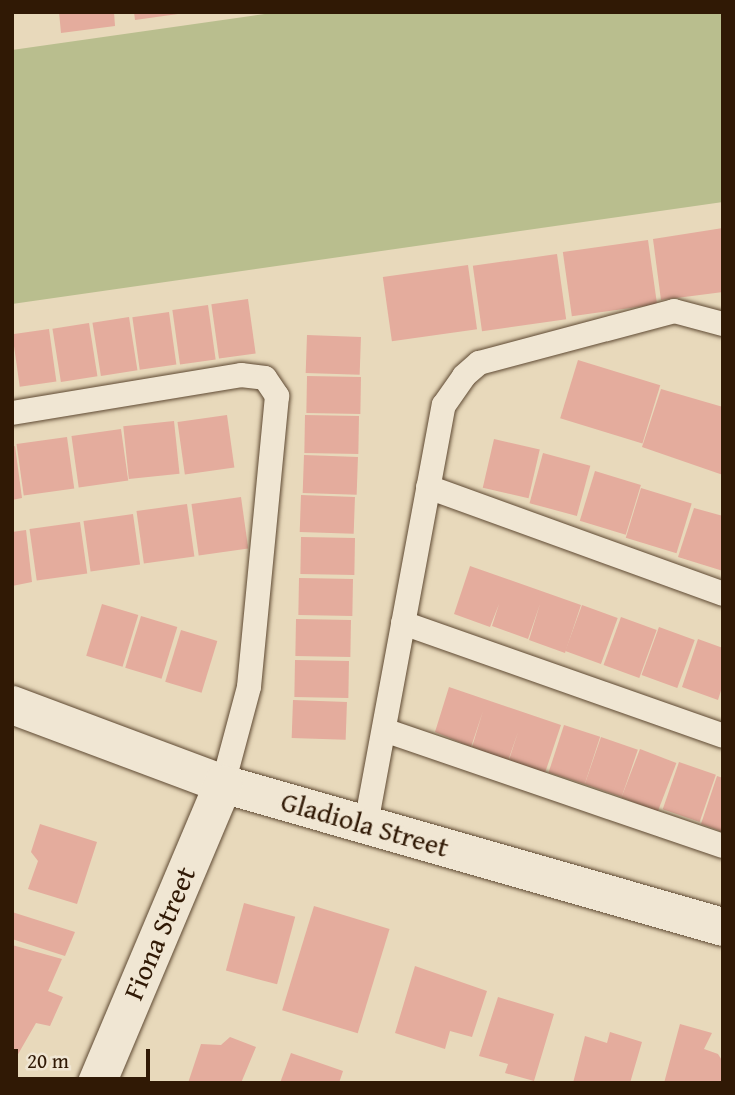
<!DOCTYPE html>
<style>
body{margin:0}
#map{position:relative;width:735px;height:1095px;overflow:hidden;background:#e8d9bb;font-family:"Gentium Book Plus",serif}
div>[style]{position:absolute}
.green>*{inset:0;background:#b9be8e}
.building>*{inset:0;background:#e4ac9d;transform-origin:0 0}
.roads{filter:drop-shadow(0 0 2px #5e4932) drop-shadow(0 0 2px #5e4932)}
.lane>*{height:24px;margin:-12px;padding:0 12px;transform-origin:12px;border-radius:12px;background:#f0e6d3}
.street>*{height:38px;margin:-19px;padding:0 19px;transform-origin:19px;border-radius:19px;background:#f0e6d3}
span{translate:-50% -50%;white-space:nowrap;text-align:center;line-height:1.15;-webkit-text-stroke:6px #f0e6d3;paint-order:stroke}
.street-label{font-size:28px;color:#301905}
.frame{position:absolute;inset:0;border:14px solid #301905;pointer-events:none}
.scale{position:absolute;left:14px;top:1049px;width:136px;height:32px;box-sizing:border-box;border:4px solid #301905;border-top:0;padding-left:9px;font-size:21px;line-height:24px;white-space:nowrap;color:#301905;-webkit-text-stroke:5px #f0e6d3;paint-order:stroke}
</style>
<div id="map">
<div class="green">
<div style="clip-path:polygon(279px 12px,723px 12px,723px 202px,12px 304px,12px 50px)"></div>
</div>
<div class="building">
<div style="clip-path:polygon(59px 12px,114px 12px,115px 26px,61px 33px)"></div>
<div style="clip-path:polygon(134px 12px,178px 12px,178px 14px,135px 20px)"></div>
<div style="clip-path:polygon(723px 228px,723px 292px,661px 300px,653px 239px)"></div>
<div style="left:648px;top:240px;width:65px;height:86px;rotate:82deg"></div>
<div style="left:557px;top:254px;width:66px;height:85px;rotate:82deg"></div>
<div style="left:468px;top:265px;width:65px;height:86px;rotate:82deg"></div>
<div style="left:248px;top:299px;width:55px;height:37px;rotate:82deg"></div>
<div style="left:208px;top:305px;width:55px;height:36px;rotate:82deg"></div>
<div style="left:169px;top:312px;width:53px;height:37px;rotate:82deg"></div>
<div style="left:129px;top:317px;width:54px;height:37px;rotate:81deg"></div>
<div style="left:89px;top:323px;width:54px;height:37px;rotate:81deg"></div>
<div style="left:49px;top:329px;width:53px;height:37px;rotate:82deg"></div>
<div style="left:307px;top:335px;width:54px;height:38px;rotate:2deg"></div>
<div style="left:578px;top:360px;width:86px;height:61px;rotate:17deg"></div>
<div style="left:307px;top:376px;width:54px;height:37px;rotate:1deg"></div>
<div style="clip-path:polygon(661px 389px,723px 407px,723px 475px,642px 447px)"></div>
<div style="left:227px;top:415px;width:53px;height:50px;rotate:82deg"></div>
<div style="left:305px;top:415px;width:54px;height:38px;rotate:1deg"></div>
<div style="left:174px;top:421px;width:53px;height:51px;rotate:84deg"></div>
<div style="left:121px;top:429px;width:52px;height:50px;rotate:82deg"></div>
<div style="left:67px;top:437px;width:52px;height:51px;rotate:82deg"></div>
<div style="left:494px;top:439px;width:47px;height:50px;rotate:13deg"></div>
<div style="clip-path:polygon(15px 446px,22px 498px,12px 500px,12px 447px)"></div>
<div style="left:543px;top:453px;width:49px;height:52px;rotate:15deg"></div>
<div style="left:304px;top:455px;width:54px;height:38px;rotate:2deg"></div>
<div style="left:595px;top:471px;width:48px;height:52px;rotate:17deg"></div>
<div style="left:641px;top:488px;width:53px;height:52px;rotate:17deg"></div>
<div style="left:301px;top:495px;width:54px;height:37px;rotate:2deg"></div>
<div style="left:241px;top:497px;width:52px;height:50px;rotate:82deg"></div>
<div style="left:187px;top:504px;width:53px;height:51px;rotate:82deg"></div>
<div style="clip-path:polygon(694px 508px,723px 516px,723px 571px,678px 557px)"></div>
<div style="left:133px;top:514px;width:51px;height:50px;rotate:82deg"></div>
<div style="left:80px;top:522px;width:52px;height:51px;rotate:82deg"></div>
<div style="clip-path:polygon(26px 530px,32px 582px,12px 586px,12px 532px)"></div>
<div style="left:301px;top:537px;width:54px;height:37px;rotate:1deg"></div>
<div style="clip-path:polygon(470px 566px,581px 605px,565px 653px,529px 640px,540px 604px,528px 639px,492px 626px,499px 604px,490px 627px,454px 614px)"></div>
<div style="left:299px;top:578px;width:54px;height:37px;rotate:1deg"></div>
<div style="left:102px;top:604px;width:38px;height:54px;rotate:17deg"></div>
<div style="left:582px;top:605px;width:38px;height:49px;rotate:20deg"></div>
<div style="left:141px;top:616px;width:38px;height:54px;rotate:17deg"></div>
<div style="left:621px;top:617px;width:38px;height:51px;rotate:20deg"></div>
<div style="left:296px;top:619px;width:55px;height:37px;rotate:1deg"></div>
<div style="left:659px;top:627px;width:38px;height:51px;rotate:20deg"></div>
<div style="left:181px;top:630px;width:38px;height:54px;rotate:17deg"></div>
<div style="clip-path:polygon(698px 639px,723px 648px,723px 684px,718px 700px,682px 687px)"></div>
<div style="left:295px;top:660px;width:54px;height:37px;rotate:1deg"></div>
<div style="clip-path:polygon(449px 687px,561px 725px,545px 773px,509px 760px,518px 732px,508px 761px,472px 747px,483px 711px,471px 747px,435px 732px)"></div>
<div style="left:293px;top:700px;width:54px;height:38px;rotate:2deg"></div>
<div style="left:564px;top:725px;width:38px;height:50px;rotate:18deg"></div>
<div style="left:601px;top:737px;width:39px;height:50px;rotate:19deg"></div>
<div style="left:640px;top:749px;width:39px;height:52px;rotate:21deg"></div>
<div style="left:679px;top:762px;width:39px;height:50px;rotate:19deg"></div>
<div style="clip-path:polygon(717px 776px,723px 778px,723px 832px,701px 824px)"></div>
<div style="clip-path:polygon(40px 824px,97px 842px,77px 904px,28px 889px,38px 861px,31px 852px)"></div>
<div style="left:244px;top:903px;width:53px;height:70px;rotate:15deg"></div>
<div style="left:314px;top:906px;width:79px;height:109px;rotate:17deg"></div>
<div style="clip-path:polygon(12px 912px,75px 932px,65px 956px,12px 939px)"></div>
<div style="clip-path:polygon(12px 945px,62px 959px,48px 991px,63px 997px,50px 1026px,36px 1023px,17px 1056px,12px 1057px)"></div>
<div style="clip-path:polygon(415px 966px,487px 991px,472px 1037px,450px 1031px,445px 1049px,395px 1033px)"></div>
<div style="clip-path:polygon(498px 997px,554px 1014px,534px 1081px,505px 1073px,508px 1064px,479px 1056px)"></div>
<div style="clip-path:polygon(680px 1024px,712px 1033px,704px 1049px,718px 1054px,723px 1062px,723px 1083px,664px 1083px)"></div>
<div style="clip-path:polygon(610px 1032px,642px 1042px,630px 1083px,573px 1083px,585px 1036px,607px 1043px)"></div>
<div style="clip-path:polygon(230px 1037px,256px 1047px,241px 1083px,188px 1083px,201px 1044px,221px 1045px)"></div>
<div style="clip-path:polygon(291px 1053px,343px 1071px,339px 1083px,280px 1083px)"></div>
</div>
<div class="roads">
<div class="lane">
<div style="left:12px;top:413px;width:232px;rotate:-9.4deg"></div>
<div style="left:241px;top:375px;width:24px;rotate:7deg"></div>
<div style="left:265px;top:378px;width:22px;rotate:56deg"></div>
<div style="left:277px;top:396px;width:292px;rotate:95.5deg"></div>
<div style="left:249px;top:687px;width:100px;rotate:105deg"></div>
<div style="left:428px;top:487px;width:314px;rotate:19.9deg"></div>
<div style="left:403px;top:623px;width:339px;rotate:19.4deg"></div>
<div style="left:384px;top:730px;width:358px;rotate:18.9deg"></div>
<div style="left:366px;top:824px;width:426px;rotate:-79.5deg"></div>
<div style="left:444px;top:405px;width:35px;rotate:-55deg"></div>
<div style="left:464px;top:376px;width:20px;rotate:-41deg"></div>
<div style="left:479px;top:363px;width:202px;rotate:-14.9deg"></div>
<div style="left:674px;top:311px;width:51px;rotate:14.9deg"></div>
</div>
<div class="street">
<div style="left:12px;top:705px;width:225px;rotate:20.5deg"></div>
<div style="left:223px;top:784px;width:520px;rotate:15.96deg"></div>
<div style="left:97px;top:1083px;width:324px;rotate:-67.1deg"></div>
</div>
</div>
<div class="street-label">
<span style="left:365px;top:824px;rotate:16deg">Gladiola Street</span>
<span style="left:159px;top:933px;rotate:-67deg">Fiona Street</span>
</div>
<div class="frame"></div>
<div class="scale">20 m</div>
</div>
